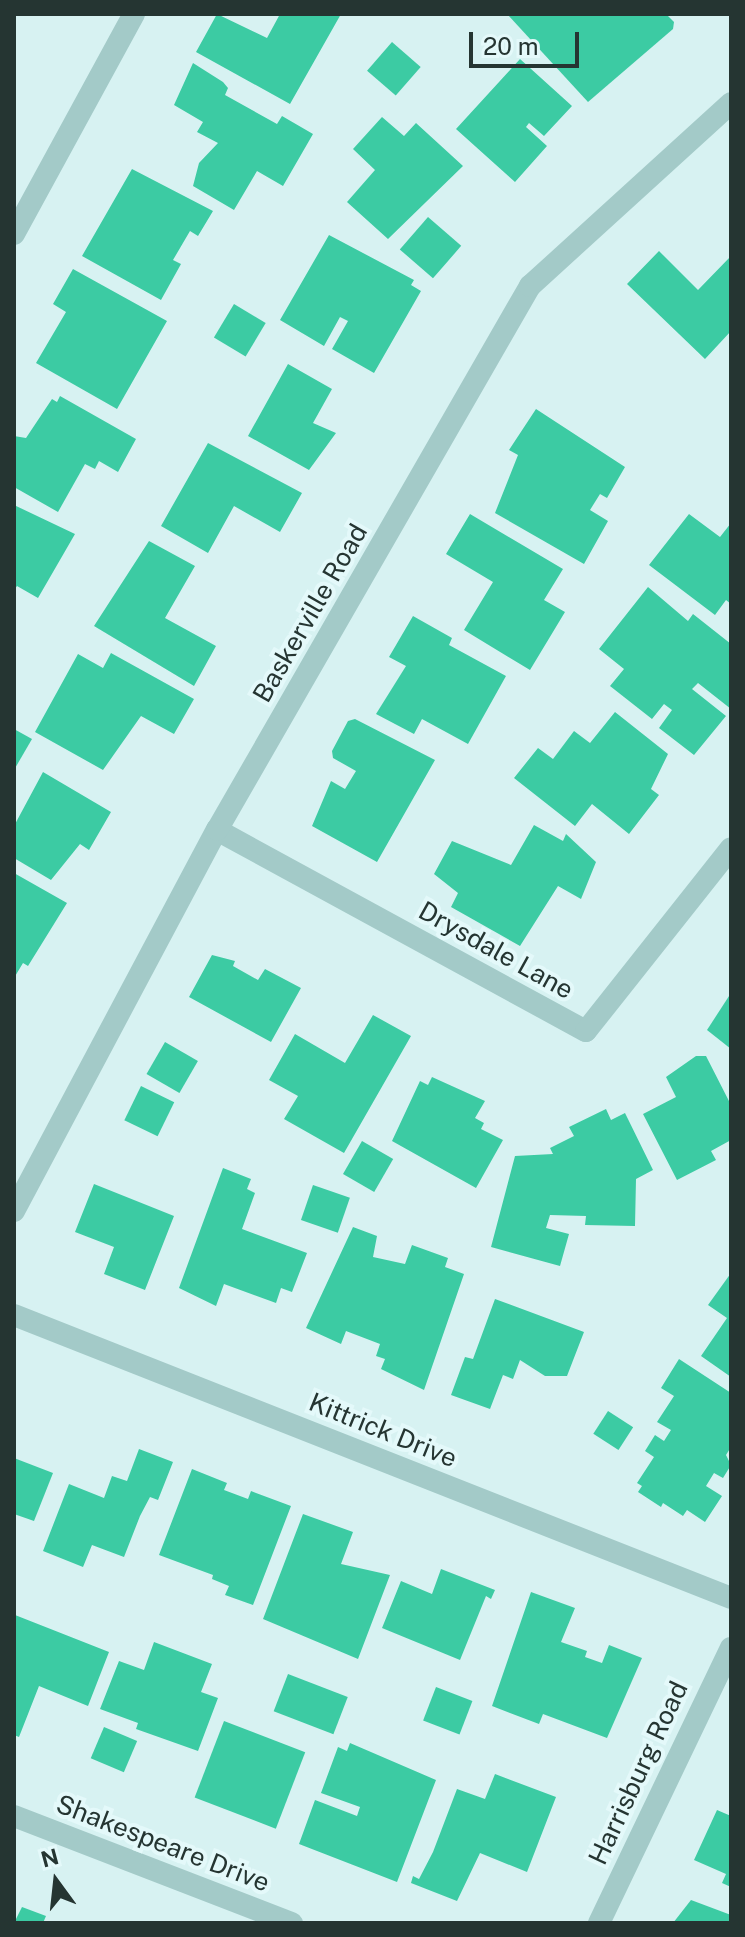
<!DOCTYPE html>
<style>
body{margin:0}
#map{position:relative;width:745px;height:1937px;overflow:hidden;background:#d7f2f2;font-family:"Public Sans",sans-serif}
div>[style]{position:absolute}
.building>*{inset:0;background:#3ccba3;transform-origin:0 0}
.minor>*{height:22px;margin:-11px;padding:0 11px;transform-origin:11px;border-radius:11px;background:#a3cac8}
span{translate:-50% -50%;white-space:nowrap;text-align:center;line-height:1.15;-webkit-text-stroke:8px #e4f9fa;paint-order:stroke}
.street-label{font-size:26px;color:#253532}
.frame{position:absolute;inset:0;border:16px solid #253532;pointer-events:none}
.north{position:absolute;left:16px;top:1841px;width:80px;height:80px;-webkit-text-stroke:6px #e4f9fa;paint-order:stroke;rotate:345deg;font-size:22px;font-weight:700;line-height:32px;text-align:center;color:#253532}
.north::after{content:'';display:block;margin:auto;width:28px;height:36px;background:#253532;clip-path:polygon(50% 0,100% 100%,50% 72%,0 100%)}
.scale{position:absolute;left:469px;top:32px;width:110px;height:36px;box-sizing:border-box;border:4px solid #253532;border-top:0;padding-left:10px;font-size:24px;line-height:28px;white-space:nowrap;color:#253532;-webkit-text-stroke:6px #e4f9fa;paint-order:stroke}
</style>
<div id="map">
<div class="building">
<div style="clip-path:polygon(217px 14px,267px 38px,280px 14px,341px 14px,290px 104px,196px 52px)"></div>
<div style="clip-path:polygon(507px 14px,666px 14px,674px 22px,673px 29px,588px 102px)"></div>
<div style="left:392px;top:42px;width:38px;height:38px;rotate:41deg"></div>
<div style="clip-path:polygon(520px 59px,572px 106px,544px 136px,529px 123px,526px 127px,547px 146px,515px 182px,456px 129px)"></div>
<div style="clip-path:polygon(193px 63px,223px 82px,228px 88px,225px 95px,277px 124px,282px 116px,313px 134px,283px 186px,257px 171px,234px 210px,193px 186px,199px 163px,218px 143px,197px 132px,203px 122px,174px 105px)"></div>
<div style="clip-path:polygon(382px 117px,404px 136px,416px 123px,463px 166px,388px 239px,347px 202px,375px 170px,353px 149px)"></div>
<div style="clip-path:polygon(132px 169px,213px 211px,198px 236px,190px 231px,173px 260px,181px 264px,161px 300px,82px 256px)"></div>
<div style="left:428px;top:217px;width:44px;height:43px;rotate:41deg"></div>
<div style="clip-path:polygon(329px 235px,414px 280px,411px 285px,421px 291px,374px 373px,332px 349px,348px 321px,340px 317px,324px 346px,280px 320px)"></div>
<div style="clip-path:polygon(659px 251px,698px 290px,731px 256px,731px 331px,705px 359px,627px 284px)"></div>
<div style="clip-path:polygon(73px 269px,167px 321px,117px 409px,36px 363px,66px 312px,53px 304px)"></div>
<div style="left:234px;top:304px;width:37px;height:39px;rotate:31deg"></div>
<div style="clip-path:polygon(288px 364px,332px 389px,313px 423px,336px 433px,309px 470px,248px 436px)"></div>
<div style="clip-path:polygon(60px 396px,136px 439px,118px 472px,99px 461px,95px 469px,85px 464px,58px 512px,14px 487px,14px 436px,26px 438px,52px 399px,57px 402px)"></div>
<div style="clip-path:polygon(536px 409px,625px 467px,607px 498px,600px 494px,590px 510px,608px 521px,584px 564px,495px 513px,518px 455px,509px 450px)"></div>
<div style="clip-path:polygon(208px 443px,302px 493px,280px 532px,234px 506px,208px 553px,161px 526px)"></div>
<div style="clip-path:polygon(14px 505px,75px 534px,38px 598px,17px 586px,14px 590px)"></div>
<div style="clip-path:polygon(470px 514px,563px 569px,544px 600px,565px 612px,530px 670px,464px 630px,493px 582px,446px 554px)"></div>
<div style="clip-path:polygon(689px 514px,720px 537px,731px 523px,731px 604px,726px 600px,715px 615px,649px 565px)"></div>
<div style="clip-path:polygon(149px 541px,195px 566px,165px 618px,216px 646px,194px 686px,94px 626px)"></div>
<div style="clip-path:polygon(648px 587px,688px 621px,693px 614px,731px 644px,731px 709px,698px 683px,692px 689px,726px 716px,694px 755px,659px 728px,672px 710px,664px 704px,652px 719px,610px 686px,624px 669px,599px 649px)"></div>
<div style="clip-path:polygon(413px 616px,452px 638px,449px 645px,506px 676px,468px 744px,422px 719px,414px 734px,376px 714px,406px 666px,389px 657px)"></div>
<div style="clip-path:polygon(111px 653px,194px 699px,174px 734px,141px 716px,103px 770px,35px 732px,78px 654px,103px 668px)"></div>
<div style="clip-path:polygon(615px 712px,668px 754px,651px 789px,659px 795px,629px 834px,592px 804px,575px 826px,514px 778px,538px 748px,553px 759px,574px 731px,590px 743px)"></div>
<div style="clip-path:polygon(355px 719px,435px 760px,377px 862px,312px 826px,331px 781px,345px 789px,356px 771px,333px 758px,332px 751px,348px 721px)"></div>
<div style="clip-path:polygon(14px 729px,32px 739px,14px 770px)"></div>
<div style="clip-path:polygon(43px 772px,111px 812px,89px 850px,80px 844px,51px 880px,14px 858px,14px 826px)"></div>
<div style="clip-path:polygon(534px 825px,563px 841px,566px 834px,596px 862px,581px 899px,558px 886px,520px 946px,451px 907px,458px 893px,434px 874px,452px 841px,511px 865px)"></div>
<div style="clip-path:polygon(14px 873px,67px 903px,28px 966px,23px 963px,14px 978px)"></div>
<div style="clip-path:polygon(212px 955px,235px 961px,233px 966px,258px 980px,265px 969px,301px 988px,271px 1042px,189px 997px)"></div>
<div style="clip-path:polygon(731px 993px,731px 1049px,707px 1030px)"></div>
<div style="clip-path:polygon(373px 1015px,411px 1036px,344px 1153px,284px 1119px,298px 1096px,269px 1080px,295px 1034px,345px 1063px)"></div>
<div style="left:165px;top:1042px;width:38px;height:37px;rotate:30deg"></div>
<div style="clip-path:polygon(696px 1056px,706px 1056px,731px 1105px,731px 1140px,711px 1151px,716px 1160px,677px 1180px,643px 1114px,676px 1097px,666px 1077px)"></div>
<div style="clip-path:polygon(432px 1077px,485px 1101px,475px 1118px,484px 1123px,481px 1129px,503px 1140px,476px 1188px,392px 1141px,420px 1081px,428px 1085px)"></div>
<div style="left:141px;top:1086px;width:37px;height:38px;rotate:26deg"></div>
<div style="clip-path:polygon(606px 1109px,611px 1120px,625px 1113px,653px 1170px,636px 1179px,635px 1226px,585px 1225px,586px 1216px,550px 1215px,546px 1228px,569px 1234px,560px 1266px,491px 1247px,515px 1156px,553px 1154px,550px 1148px,574px 1136px,569px 1127px)"></div>
<div style="left:362px;top:1141px;width:36px;height:38px;rotate:30deg"></div>
<div style="clip-path:polygon(223px 1168px,251px 1179px,247px 1189px,255px 1193px,242px 1229px,307px 1253px,292px 1292px,281px 1288px,276px 1303px,224px 1284px,216px 1306px,179px 1288px)"></div>
<div style="clip-path:polygon(94px 1184px,174px 1216px,145px 1290px,104px 1274px,114px 1247px,75px 1232px)"></div>
<div style="left:313px;top:1185px;width:39px;height:37px;rotate:19deg"></div>
<div style="clip-path:polygon(353px 1227px,377px 1236px,373px 1257px,405px 1264px,412px 1245px,448px 1258px,445px 1267px,464px 1274px,424px 1390px,381px 1369px,385px 1359px,376px 1356px,380px 1344px,346px 1331px,341px 1344px,306px 1328px)"></div>
<div style="clip-path:polygon(731px 1273px,731px 1377px,701px 1356px,727px 1318px,708px 1305px)"></div>
<div style="clip-path:polygon(495px 1299px,584px 1332px,567px 1376px,545px 1376px,520px 1360px,513px 1379px,503px 1375px,490px 1409px,451px 1395px,465px 1357px,473px 1359px)"></div>
<div style="clip-path:polygon(679px 1359px,731px 1393px,731px 1447px,726px 1455px,731px 1465px,723px 1478px,714px 1473px,706px 1486px,722px 1496px,705px 1522px,687px 1510px,683px 1516px,663px 1503px,661px 1507px,638px 1492px,642px 1486px,637px 1483px,654px 1457px,645px 1451px,655px 1435px,664px 1441px,671px 1430px,657px 1422px,674px 1396px,661px 1388px)"></div>
<div style="left:608px;top:1411px;width:30px;height:27px;rotate:33deg"></div>
<div style="clip-path:polygon(139px 1449px,173px 1462px,158px 1500px,150px 1497px,140px 1516px,124px 1557px,92px 1545px,83px 1567px,43px 1551px,69px 1484px,104px 1498px,112px 1476px,127px 1481px)"></div>
<div style="clip-path:polygon(14px 1458px,53px 1473px,34px 1521px,14px 1514px)"></div>
<div style="clip-path:polygon(192px 1469px,227px 1483px,224px 1490px,248px 1499px,251px 1491px,291px 1506px,253px 1605px,225px 1595px,229px 1586px,212px 1579px,213px 1575px,159px 1555px)"></div>
<div style="clip-path:polygon(303px 1514px,353px 1532px,341px 1564px,390px 1575px,358px 1659px,263px 1619px)"></div>
<div style="clip-path:polygon(441px 1569px,495px 1590px,491px 1599px,486px 1596px,460px 1660px,382px 1628px,401px 1581px,432px 1594px)"></div>
<div style="clip-path:polygon(531px 1592px,575px 1608px,561px 1642px,587px 1651px,585px 1657px,602px 1663px,609px 1645px,642px 1658px,607px 1738px,543px 1714px,539px 1724px,492px 1706px)"></div>
<div style="clip-path:polygon(15px 1615px,109px 1652px,88px 1706px,39px 1686px,19px 1737px,14px 1735px)"></div>
<div style="clip-path:polygon(154px 1642px,212px 1664px,201px 1692px,218px 1698px,198px 1751px,136px 1729px,138px 1723px,100px 1709px,119px 1661px,144px 1670px)"></div>
<div style="left:288px;top:1674px;width:64px;height:40px;rotate:21deg"></div>
<div style="left:436px;top:1687px;width:39px;height:36px;rotate:21deg"></div>
<div style="left:224px;top:1721px;width:87px;height:82px;rotate:21deg"></div>
<div style="left:104px;top:1727px;width:36px;height:34px;rotate:23deg"></div>
<div style="clip-path:polygon(350px 1743px,436px 1780px,397px 1882px,299px 1844px,315px 1800px,357px 1816px,360px 1807px,321px 1793px,338px 1747px,347px 1751px)"></div>
<div style="clip-path:polygon(495px 1774px,556px 1797px,527px 1872px,480px 1853px,457px 1901px,411px 1883px,413px 1876px,419px 1879px,433px 1852px,457px 1789px,485px 1799px)"></div>
<div style="clip-path:polygon(717px 1810px,731px 1816px,731px 1887px,722px 1883px,726px 1874px,694px 1860px)"></div>
<div style="clip-path:polygon(691px 1900px,731px 1915px,731px 1923px,673px 1923px)"></div>
<div style="clip-path:polygon(22px 1907px,46px 1916px,43px 1923px,14px 1923px)"></div>
</div>
<div class="minor">
<div style="left:14px;top:234px;width:251px;rotate:-61.4deg"></div>
<div style="left:217px;top:830px;width:420px;rotate:28.6deg"></div>
<div style="left:586px;top:1031px;width:233px;rotate:-51.6deg"></div>
<div style="left:14px;top:1211px;width:432px;rotate:-62deg"></div>
<div style="left:217px;top:830px;width:628px;rotate:-60.09deg"></div>
<div style="left:530px;top:286px;width:272px;rotate:-42.3deg"></div>
<div style="left:14px;top:1315px;width:771px;rotate:21.54deg"></div>
<div style="left:14px;top:1816px;width:298px;rotate:21.1deg"></div>
<div style="left:599px;top:1923px;width:305px;rotate:-64.4deg"></div>
</div>
<div class="street-label">
<span style="left:310px;top:613px;rotate:-60deg">Baskerville Road</span>
<span style="left:496px;top:950px;rotate:29deg">Drysdale Lane</span>
<span style="left:383px;top:1430px;rotate:22deg">Kittrick Drive</span>
<span style="left:638px;top:1773px;rotate:-65deg">Harrisburg Road</span>
<span style="left:163px;top:1843px;rotate:21deg">Shakespeare Drive</span>
</div>
<div class="frame"></div>
<div class="north">N</div>
<div class="scale">20 m</div>
</div>
